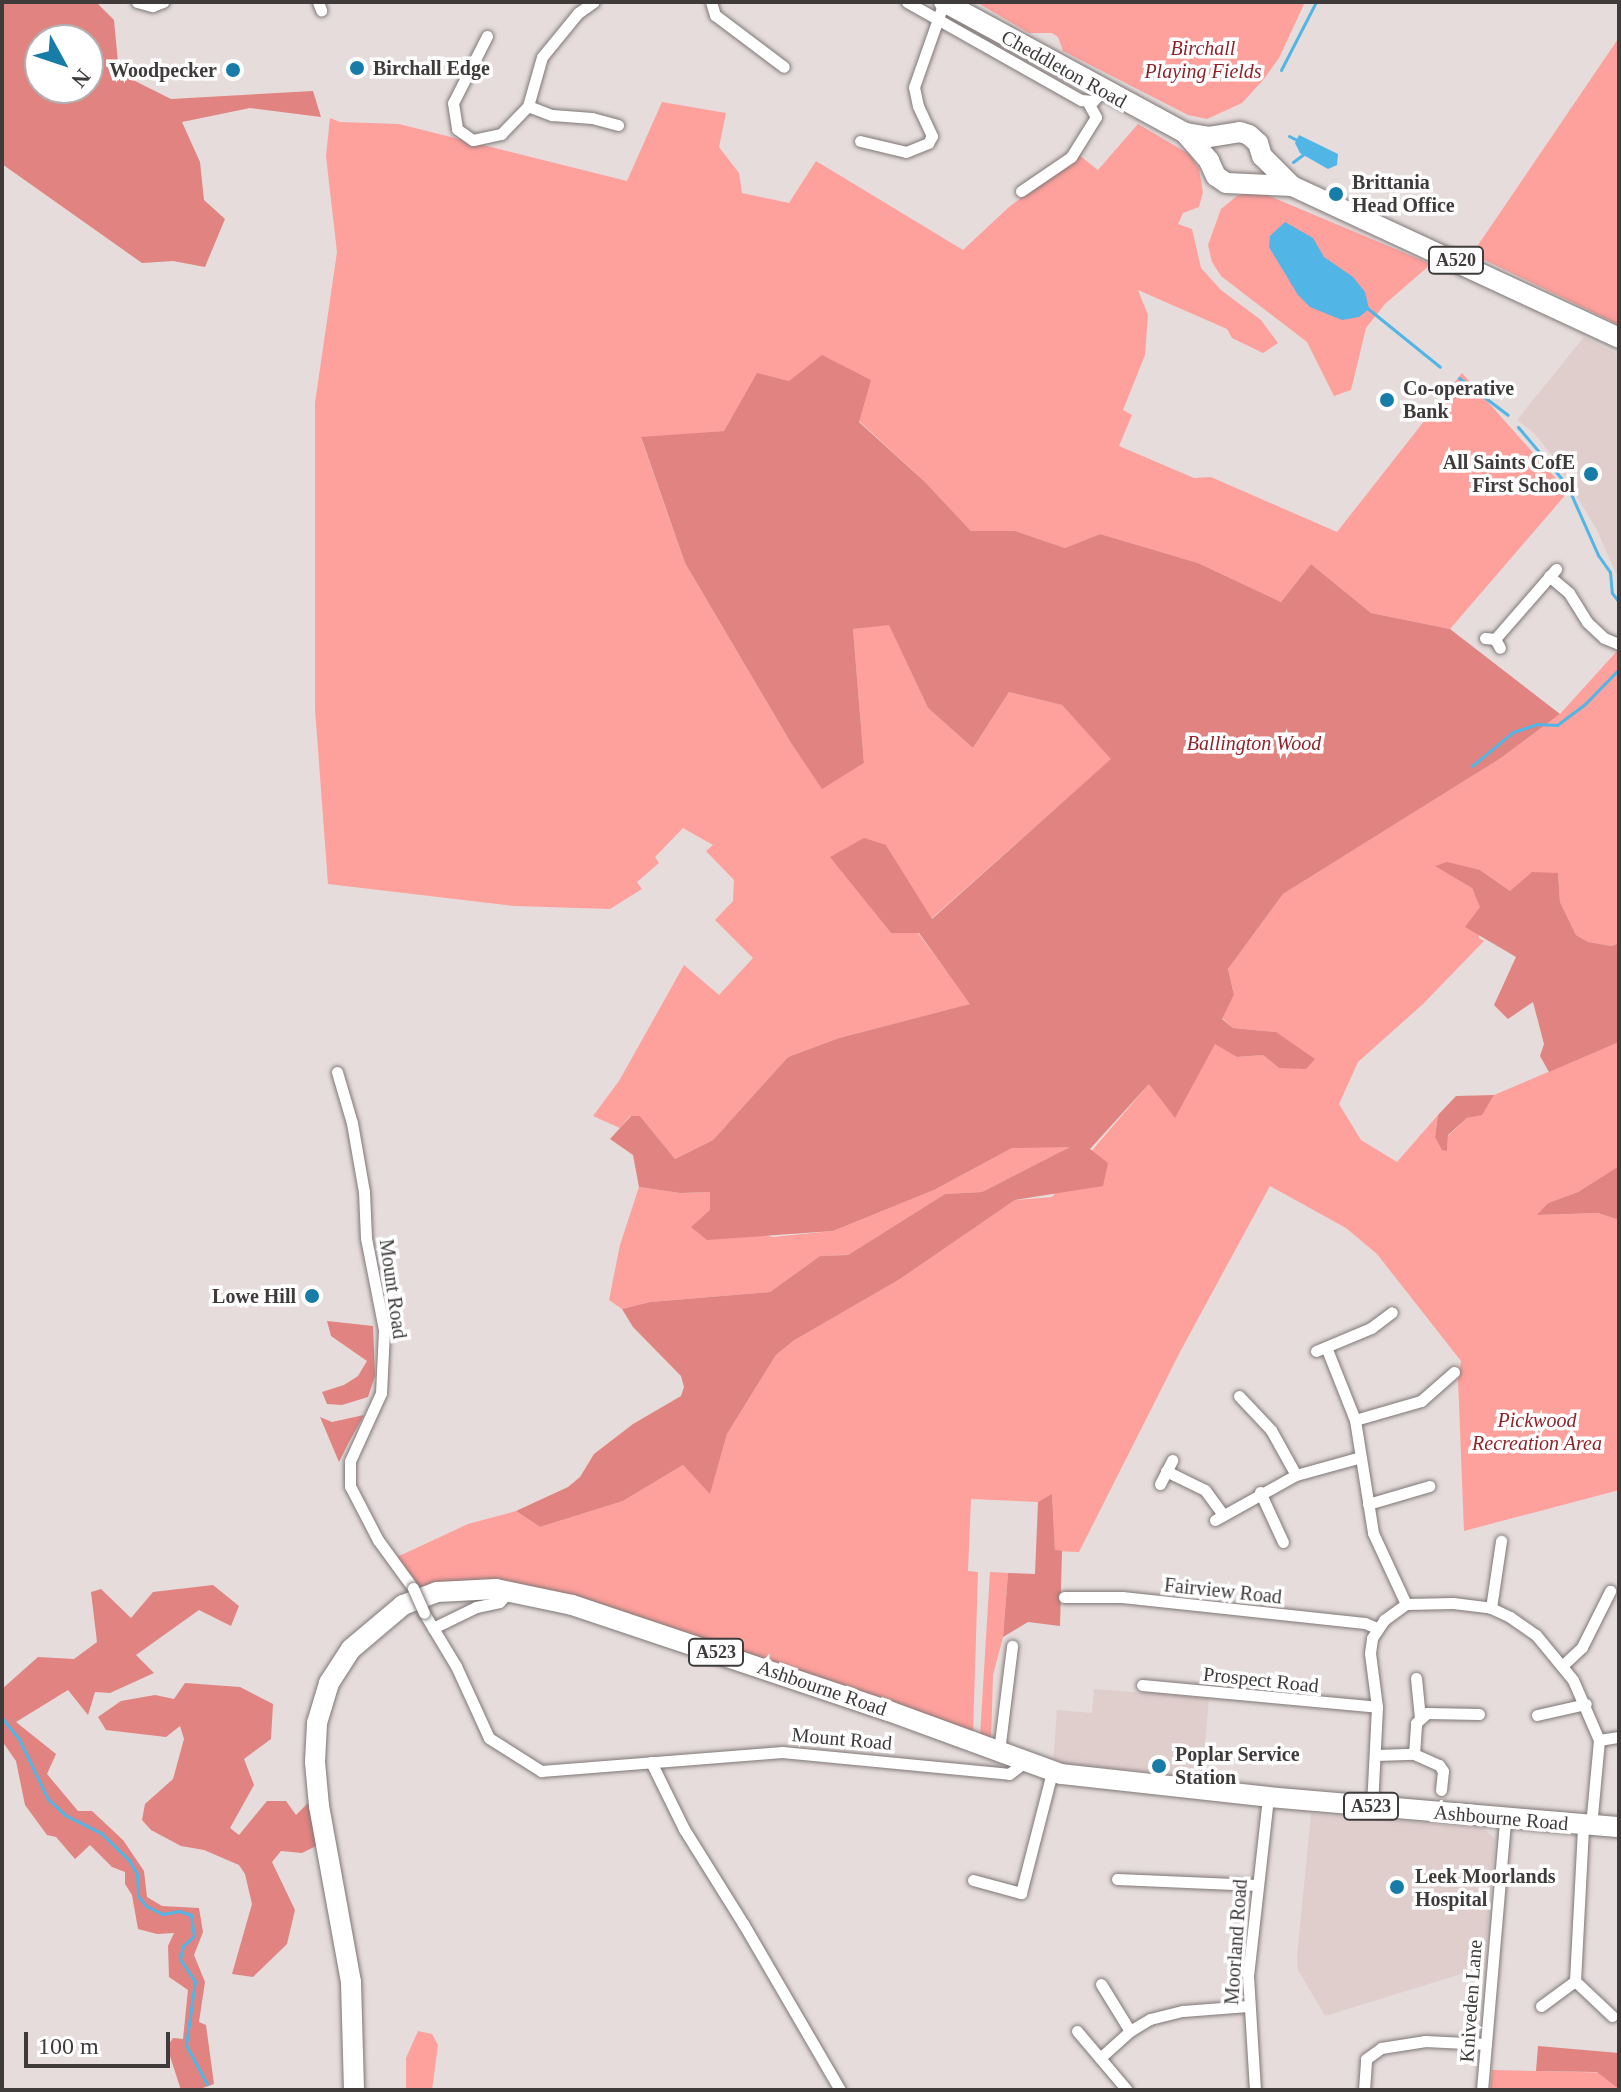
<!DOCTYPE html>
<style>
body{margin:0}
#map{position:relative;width:1621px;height:2092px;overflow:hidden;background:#e5dcdb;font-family:"Times New Roman",serif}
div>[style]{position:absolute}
.built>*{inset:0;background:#e0cecd}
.green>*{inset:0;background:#fea09c}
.forest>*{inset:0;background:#e18380}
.water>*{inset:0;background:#51b5e6}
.stream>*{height:3px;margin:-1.5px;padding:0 1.5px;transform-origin:1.5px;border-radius:1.5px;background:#51b5e6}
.roads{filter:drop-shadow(0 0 2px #7f7776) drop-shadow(0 0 2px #7f7776)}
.minor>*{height:11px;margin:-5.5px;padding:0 5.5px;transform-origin:5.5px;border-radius:5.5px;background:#fff}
.trunk>*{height:20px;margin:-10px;padding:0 10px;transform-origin:10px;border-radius:10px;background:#fff}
.bridges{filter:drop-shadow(0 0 2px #7f7776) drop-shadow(0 0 2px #7f7776)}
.minor-bridge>*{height:11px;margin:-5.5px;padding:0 5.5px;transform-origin:5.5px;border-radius:5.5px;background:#fff}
.dots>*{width:22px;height:22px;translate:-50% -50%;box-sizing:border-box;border:4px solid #fff;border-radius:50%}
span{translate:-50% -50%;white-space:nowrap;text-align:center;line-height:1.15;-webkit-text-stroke:7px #fff;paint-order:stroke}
.shield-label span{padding:2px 6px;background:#fff;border:2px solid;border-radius:6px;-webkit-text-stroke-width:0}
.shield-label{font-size:18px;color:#3f3b3b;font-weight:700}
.park-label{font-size:20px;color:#92222a;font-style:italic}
.poi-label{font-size:20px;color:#3f3b3b;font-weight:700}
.left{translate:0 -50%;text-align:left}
.right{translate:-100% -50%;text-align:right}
.street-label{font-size:20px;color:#3f3b3b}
.frame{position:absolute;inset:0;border:4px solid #3f3b3b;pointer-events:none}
.north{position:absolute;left:24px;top:24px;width:80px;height:80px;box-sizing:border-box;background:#fff;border:2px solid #b2b1b1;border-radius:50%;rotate:130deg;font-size:22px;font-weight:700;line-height:32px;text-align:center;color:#3f3b3b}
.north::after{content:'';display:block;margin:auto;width:28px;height:36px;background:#177da8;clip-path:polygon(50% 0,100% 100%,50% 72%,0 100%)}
.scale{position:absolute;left:24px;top:2032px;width:146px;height:36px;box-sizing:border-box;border:4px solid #3f3b3b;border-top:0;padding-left:10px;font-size:24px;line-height:28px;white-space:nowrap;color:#3f3b3b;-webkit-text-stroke:6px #fff;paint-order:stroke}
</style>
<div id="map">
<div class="built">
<div style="clip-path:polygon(1584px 337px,1619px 355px,1619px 580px,1597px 530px,1554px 458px,1534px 433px,1517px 420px)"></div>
<div style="clip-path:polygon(1094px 1689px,1209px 1698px,1202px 1776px,1053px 1763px,1057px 1710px,1092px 1713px)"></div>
<div style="clip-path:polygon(1311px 1814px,1483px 1828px,1495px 1839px,1484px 1967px,1325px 2016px,1298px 1970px,1297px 1957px)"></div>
</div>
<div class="green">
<div style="clip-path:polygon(976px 2px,1305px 2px,1279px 58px,1264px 79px,1242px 103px,1207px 119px,1188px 115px,1063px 51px,1058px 37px,1052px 33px,1029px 33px)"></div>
<div style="clip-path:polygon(1618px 39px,1619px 39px,1619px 325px,1472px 254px)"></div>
<div style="clip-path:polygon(662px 102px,726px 113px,719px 147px,739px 173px,742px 193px,789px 203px,816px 161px,963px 250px,1009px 207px,1079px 155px,1098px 170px,1138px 124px,1189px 154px,1199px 169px,1203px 192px,1199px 207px,1183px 213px,1178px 224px,1192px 229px,1201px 268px,1221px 290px,1261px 320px,1278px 343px,1263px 353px,1232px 338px,1227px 329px,1138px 290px,1148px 315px,1145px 355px,1123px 410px,1132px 415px,1119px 446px,1194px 478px,1211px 477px,1337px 532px,1462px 373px,1568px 492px,1450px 629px,1371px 613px,1311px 564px,1281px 602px,1198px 563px,1100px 534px,1065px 548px,1015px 531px,971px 531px,925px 482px,859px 421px,789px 381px,757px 374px,724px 431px,641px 438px,685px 563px,791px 743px,822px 788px,864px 763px,853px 629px,889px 624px,928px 708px,973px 748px,1009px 692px,1062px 705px,1112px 759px,931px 919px,886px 845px,831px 856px,891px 933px,918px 933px,971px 1004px,839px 1038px,788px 1057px,713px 1140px,675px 1159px,640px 1116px,630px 1116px,620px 1128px,593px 1116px,619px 1081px,684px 965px,719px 995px,753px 958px,715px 920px,733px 901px,734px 880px,706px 851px,713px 845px,683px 828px,655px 857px,659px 863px,637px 882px,642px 889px,610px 909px,515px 906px,328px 884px,315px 709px,315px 403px,337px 252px,326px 156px,330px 118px,340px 122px,399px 124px,627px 181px)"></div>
<div style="clip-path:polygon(1249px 193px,1267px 195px,1431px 264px,1385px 304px,1366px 328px,1351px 390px,1334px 396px,1307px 342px,1221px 276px,1212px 262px,1208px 245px,1221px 209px,1237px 196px)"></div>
<div style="clip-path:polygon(1617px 651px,1619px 943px,1612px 946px,1588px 942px,1576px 935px,1560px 902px,1558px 873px,1510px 891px,1480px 870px,1436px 865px,1472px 888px,1481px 907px,1479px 938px,1484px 941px,1423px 1004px,1358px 1062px,1339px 1104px,1361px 1140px,1397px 1162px,1438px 1115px,1435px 1137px,1447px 1151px,1448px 1136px,1467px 1118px,1482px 1114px,1494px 1095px,1619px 1042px,1619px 1166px,1578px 1192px,1548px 1203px,1538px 1215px,1598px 1213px,1619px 1220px,1619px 1490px,1464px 1531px,1458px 1379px,1461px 1361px,1377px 1254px,1346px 1228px,1270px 1186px,1181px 1350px,1079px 1552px,1055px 1551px,1052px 1495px,1038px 1502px,971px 1499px,968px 1571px,978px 1572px,973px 1734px,609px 1608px,419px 1589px,397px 1557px,468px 1524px,516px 1511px,540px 1527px,623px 1501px,683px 1465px,710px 1493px,727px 1434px,776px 1355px,793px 1341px,900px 1279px,1015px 1200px,1052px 1197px,1149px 1084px,1215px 1043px,1237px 1057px,1263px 1055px,1279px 1068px,1276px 1032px,1233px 1028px,1222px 1018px,1234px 995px,1228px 969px,1283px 894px,1501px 758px,1560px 714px)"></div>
<div style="clip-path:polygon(1042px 1145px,1072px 1146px,982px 1192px,945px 1194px,848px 1255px,820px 1256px,770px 1292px,650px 1302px,622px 1309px,609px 1300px,620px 1245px,639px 1187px,680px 1193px,710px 1192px,710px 1210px,772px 1237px,833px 1231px,934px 1190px,1012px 1148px)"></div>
<div style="clip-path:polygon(990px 1572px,1008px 1573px,1003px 1637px,993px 1675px,991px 1740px,980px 1736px)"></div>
<div style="clip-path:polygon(418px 2031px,432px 2034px,438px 2045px,432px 2090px,406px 2090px,406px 2058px)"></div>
<div style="clip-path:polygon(1492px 2070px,1619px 2073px,1619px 2090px,1490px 2090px)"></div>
</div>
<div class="forest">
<div style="clip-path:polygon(evenodd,2px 2px,96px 2px,114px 20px,119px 73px,171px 99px,313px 91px,321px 117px,250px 108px,182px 122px,200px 162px,204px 200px,225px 219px,205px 267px,173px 261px,142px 263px,2px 164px,2px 2px,88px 40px,88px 88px,40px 88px,40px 40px,88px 40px)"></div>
<div style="clip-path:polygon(822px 355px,871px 380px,859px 422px,925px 482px,971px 531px,1015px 531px,1065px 548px,1100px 534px,1198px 563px,1281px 602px,1311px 564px,1371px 613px,1450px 629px,1560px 714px,1501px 758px,1283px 894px,1228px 969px,1234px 995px,1222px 1019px,1233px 1028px,1276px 1032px,1315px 1059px,1306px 1069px,1279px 1068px,1263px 1055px,1237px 1057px,1215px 1044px,1175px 1118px,1149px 1084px,1090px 1149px,1108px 1163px,1103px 1186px,1015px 1200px,900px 1279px,793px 1341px,776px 1355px,727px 1434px,710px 1494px,683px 1465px,623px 1501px,540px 1527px,516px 1511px,568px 1487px,580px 1477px,594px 1454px,633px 1424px,681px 1396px,684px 1387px,681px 1376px,633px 1327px,622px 1309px,650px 1302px,770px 1292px,820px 1256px,848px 1255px,945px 1194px,982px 1192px,1070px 1147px,1012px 1148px,934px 1190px,833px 1231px,707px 1240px,691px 1227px,710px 1210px,710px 1192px,680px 1193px,639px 1187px,633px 1155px,610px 1139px,631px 1116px,640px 1116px,675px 1159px,713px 1140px,788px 1057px,839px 1038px,970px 1004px,919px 933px,891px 933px,830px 857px,864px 838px,886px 845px,932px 919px,1111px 759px,1062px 705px,1009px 692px,973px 748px,928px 708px,889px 625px,853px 629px,864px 763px,822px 789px,791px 743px,685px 563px,641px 437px,724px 431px,757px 373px,789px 381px)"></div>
<div style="clip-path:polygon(1447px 862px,1480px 870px,1510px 891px,1532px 872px,1558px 873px,1560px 902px,1576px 935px,1588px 942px,1612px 946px,1619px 943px,1619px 1042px,1549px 1072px,1540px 1056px,1544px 1044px,1533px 1002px,1508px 1019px,1494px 1005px,1516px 957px,1465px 927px,1480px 907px,1472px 888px,1435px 866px)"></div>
<div style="clip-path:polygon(1494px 1095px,1482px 1115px,1467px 1118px,1448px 1135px,1447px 1151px,1442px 1150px,1435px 1137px,1438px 1115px,1456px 1096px)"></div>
<div style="clip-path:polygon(1619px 1166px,1619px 1220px,1598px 1213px,1537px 1215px,1548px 1203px,1578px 1192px)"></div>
<div style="clip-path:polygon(327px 1321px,373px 1326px,375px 1376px,368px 1397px,342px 1405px,327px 1404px,322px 1392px,344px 1385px,358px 1376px,367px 1361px,331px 1336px)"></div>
<div style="clip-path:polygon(364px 1415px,349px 1442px,339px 1462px,320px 1417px,332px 1422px)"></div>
<div style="clip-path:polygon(1052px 1494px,1055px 1550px,1062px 1551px,1060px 1626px,1028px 1622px,1003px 1637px,1008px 1573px,1035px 1574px,1038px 1502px)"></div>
<div style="clip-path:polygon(213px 1585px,239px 1606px,231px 1626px,199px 1610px,136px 1655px,154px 1673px,110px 1693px,95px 1692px,88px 1715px,68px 1690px,16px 1722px,56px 1754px,47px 1774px,78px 1811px,92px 1811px,123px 1840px,144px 1871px,147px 1897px,162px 1906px,199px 1908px,203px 1932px,194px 1955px,205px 1982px,199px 2022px,206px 2025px,214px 2084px,197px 2090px,181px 2090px,167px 2047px,173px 2038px,183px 2039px,188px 1990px,169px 1977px,168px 1946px,174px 1933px,157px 1934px,138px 1929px,132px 1895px,125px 1884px,125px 1872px,112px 1867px,90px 1845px,75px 1859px,56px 1837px,47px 1835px,25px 1805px,16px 1761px,2px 1741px,2px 1689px,38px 1657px,74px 1659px,97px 1642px,91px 1592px,101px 1589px,131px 1618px,153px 1592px)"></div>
<div style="clip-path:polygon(185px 1683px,240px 1687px,273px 1704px,271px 1739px,244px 1759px,254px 1785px,230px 1828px,239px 1835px,267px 1801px,286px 1801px,296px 1815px,312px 1799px,320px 1844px,302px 1853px,281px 1851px,272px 1862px,295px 1910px,287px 1944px,253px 1977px,232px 1974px,252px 1904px,245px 1874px,239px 1865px,204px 1850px,181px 1846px,151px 1830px,142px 1820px,145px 1804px,173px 1779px,184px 1739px,180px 1726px,166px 1737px,106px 1730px,98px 1717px,121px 1701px,155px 1695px,174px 1699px)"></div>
<div style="clip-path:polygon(1538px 2046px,1619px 2053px,1619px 2089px,1597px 2072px,1536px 2071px)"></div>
</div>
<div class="water">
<div style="clip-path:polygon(1299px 135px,1338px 154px,1337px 165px,1328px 169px,1300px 153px,1295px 143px)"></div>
<div style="clip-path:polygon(1285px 222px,1313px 238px,1324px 257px,1353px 277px,1365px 292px,1369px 309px,1359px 317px,1342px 320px,1310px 307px,1298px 295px,1269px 247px,1270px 236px)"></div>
</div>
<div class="stream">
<div style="left:1281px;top:70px;width:76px;rotate:-62.8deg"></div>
<div style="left:1289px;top:136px;width:11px;rotate:27deg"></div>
<div style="left:1293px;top:162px;width:15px;rotate:-37deg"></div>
<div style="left:1366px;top:307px;width:95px;rotate:39deg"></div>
<div style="left:1459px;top:378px;width:61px;rotate:37.1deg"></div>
<div style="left:1518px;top:427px;width:76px;rotate:49.8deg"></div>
<div style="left:1567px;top:485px;width:77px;rotate:66.1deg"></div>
<div style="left:1598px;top:555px;width:21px;rotate:55deg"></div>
<div style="left:1610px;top:572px;width:21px;rotate:85deg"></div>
<div style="left:1612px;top:593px;width:11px;rotate:52deg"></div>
<div style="left:1472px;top:766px;width:53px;rotate:-39.7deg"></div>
<div style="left:1513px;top:732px;width:25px;rotate:-18deg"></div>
<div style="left:1537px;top:724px;width:20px;rotate:3deg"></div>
<div style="left:1557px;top:725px;width:35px;rotate:-37deg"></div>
<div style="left:1585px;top:704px;width:49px;rotate:-45.8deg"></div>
<div style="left:2px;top:1718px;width:27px;rotate:51deg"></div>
<div style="left:19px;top:1739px;width:67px;rotate:64.2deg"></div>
<div style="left:48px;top:1799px;width:23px;rotate:43deg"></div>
<div style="left:65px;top:1815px;width:40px;rotate:26.6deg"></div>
<div style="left:101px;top:1833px;width:39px;rotate:44deg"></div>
<div style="left:129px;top:1860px;width:16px;rotate:60deg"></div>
<div style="left:137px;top:1874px;width:22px;rotate:87deg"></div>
<div style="left:138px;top:1896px;width:13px;rotate:51deg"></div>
<div style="left:146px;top:1906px;width:19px;rotate:25deg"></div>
<div style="left:163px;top:1914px;width:16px;rotate:-11deg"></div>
<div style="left:179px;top:1911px;width:13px;rotate:18deg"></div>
<div style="left:191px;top:1915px;width:21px;rotate:82deg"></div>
<div style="left:194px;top:1936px;width:15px;rotate:138deg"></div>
<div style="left:183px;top:1946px;width:13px;rotate:103deg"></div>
<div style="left:180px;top:1959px;width:27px;rotate:56deg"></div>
<div style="left:195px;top:1981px;width:65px;rotate:98deg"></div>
<div style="left:186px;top:2045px;width:44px;rotate:61.7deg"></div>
</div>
<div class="roads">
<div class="minor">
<div style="left:137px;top:2px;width:16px;rotate:15deg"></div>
<div style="left:152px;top:6px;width:12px;rotate:-20deg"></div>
<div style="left:318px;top:2px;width:9px;rotate:69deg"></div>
<div style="left:711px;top:2px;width:14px;rotate:73deg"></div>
<div style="left:715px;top:15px;width:86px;rotate:37deg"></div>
<div style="left:907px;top:2px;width:200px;rotate:29.4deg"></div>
<div style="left:1081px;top:100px;width:12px;rotate:5deg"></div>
<div style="left:1093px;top:101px;width:13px;rotate:-48deg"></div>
<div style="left:487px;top:36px;width:75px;rotate:116.9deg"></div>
<div style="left:453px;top:103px;width:26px;rotate:81deg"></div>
<div style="left:457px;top:129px;width:19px;rotate:35deg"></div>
<div style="left:473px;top:140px;width:29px;rotate:-12deg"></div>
<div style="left:501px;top:134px;width:39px;rotate:-46deg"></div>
<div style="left:528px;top:106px;width:51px;rotate:-74.1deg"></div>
<div style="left:542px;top:57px;width:57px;rotate:-50.7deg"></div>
<div style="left:578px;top:13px;width:19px;rotate:-35deg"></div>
<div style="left:528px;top:106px;width:26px;rotate:21deg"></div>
<div style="left:552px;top:115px;width:40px;rotate:4.3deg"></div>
<div style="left:592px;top:118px;width:27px;rotate:15deg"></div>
<div style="left:860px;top:141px;width:47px;rotate:13.4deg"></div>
<div style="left:906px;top:152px;width:24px;rotate:-22deg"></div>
<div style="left:928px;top:143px;width:8px;rotate:-60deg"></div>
<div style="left:932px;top:136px;width:33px;rotate:-115deg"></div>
<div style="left:918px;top:106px;width:19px;rotate:-102deg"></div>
<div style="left:914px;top:87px;width:90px;rotate:-70.6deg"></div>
<div style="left:1021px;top:191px;width:60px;rotate:-34.2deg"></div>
<div style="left:1071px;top:157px;width:47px;rotate:-58deg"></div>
<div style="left:1096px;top:117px;width:18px;rotate:-119deg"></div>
<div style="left:1549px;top:576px;width:26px;rotate:40deg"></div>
<div style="left:1569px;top:593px;width:34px;rotate:58deg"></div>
<div style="left:1587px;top:622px;width:23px;rotate:43deg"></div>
<div style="left:1604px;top:638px;width:16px;rotate:22deg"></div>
<div style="left:1485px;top:638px;width:10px;rotate:6deg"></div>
<div style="left:1495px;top:639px;width:10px;rotate:61deg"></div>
<div style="left:1495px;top:639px;width:93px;rotate:-48.9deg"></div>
<div style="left:337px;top:1072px;width:53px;rotate:73.6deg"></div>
<div style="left:352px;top:1123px;width:70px;rotate:80.1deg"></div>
<div style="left:364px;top:1192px;width:46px;rotate:87.5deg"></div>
<div style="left:366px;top:1238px;width:94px;rotate:78.9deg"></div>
<div style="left:384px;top:1330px;width:63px;rotate:92.7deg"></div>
<div style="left:381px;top:1393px;width:75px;rotate:114.5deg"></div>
<div style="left:350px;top:1461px;width:25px;rotate:90deg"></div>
<div style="left:350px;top:1486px;width:61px;rotate:62.6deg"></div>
<div style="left:378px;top:1540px;width:59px;rotate:53.9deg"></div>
<div style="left:1326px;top:1347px;width:79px;rotate:68.3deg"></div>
<div style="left:1355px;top:1420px;width:114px;rotate:80.9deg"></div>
<div style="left:1373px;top:1533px;width:78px;rotate:65.1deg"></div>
<div style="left:1316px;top:1351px;width:60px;rotate:-22.7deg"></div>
<div style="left:1371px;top:1328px;width:26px;rotate:-37deg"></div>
<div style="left:1239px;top:1396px;width:47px;rotate:46.7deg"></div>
<div style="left:1271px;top:1430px;width:51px;rotate:60.9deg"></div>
<div style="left:1355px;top:1420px;width:69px;rotate:-16.1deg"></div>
<div style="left:1421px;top:1401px;width:44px;rotate:-41.3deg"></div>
<div style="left:1166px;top:1471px;width:43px;rotate:26deg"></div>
<div style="left:1205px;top:1490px;width:31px;rotate:54deg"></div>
<div style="left:1160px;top:1484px;width:27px;rotate:-63deg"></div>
<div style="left:1260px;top:1492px;width:55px;rotate:65.3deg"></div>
<div style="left:1368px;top:1504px;width:64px;rotate:-16.4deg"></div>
<div style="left:1215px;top:1520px;width:93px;rotate:-29.1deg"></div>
<div style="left:1296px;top:1475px;width:67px;rotate:-15.5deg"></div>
<div style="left:1064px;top:1597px;width:58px"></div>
<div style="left:1122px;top:1597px;width:244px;rotate:6.1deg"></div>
<div style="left:1365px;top:1623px;width:13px;rotate:23deg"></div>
<div style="left:1491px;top:1608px;width:68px;rotate:-81.5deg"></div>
<div style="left:424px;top:1613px;width:62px;rotate:58.9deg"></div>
<div style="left:456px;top:1666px;width:79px;rotate:65.4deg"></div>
<div style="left:489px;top:1738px;width:62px;rotate:32.4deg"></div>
<div style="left:541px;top:1771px;width:242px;rotate:-4.5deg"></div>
<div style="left:782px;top:1752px;width:228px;rotate:5.5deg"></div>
<div style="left:1009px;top:1774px;width:20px;rotate:-37deg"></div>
<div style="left:433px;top:1628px;width:48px;rotate:-26deg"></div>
<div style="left:476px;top:1607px;width:24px;rotate:-12deg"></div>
<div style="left:499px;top:1602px;width:16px;rotate:-45deg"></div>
<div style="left:1563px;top:1665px;width:26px;rotate:-43deg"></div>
<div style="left:1582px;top:1647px;width:63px;rotate:-63.4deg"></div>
<div style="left:1416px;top:1678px;width:40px;rotate:84.3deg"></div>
<div style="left:1142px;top:1685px;width:236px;rotate:5.3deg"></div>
<div style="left:1537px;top:1715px;width:50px;rotate:-12.7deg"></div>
<div style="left:1599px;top:1740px;width:20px;rotate:-9deg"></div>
<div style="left:999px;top:1751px;width:106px;rotate:-82.9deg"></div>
<div style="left:1414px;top:1754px;width:27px;rotate:24deg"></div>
<div style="left:1439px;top:1765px;width:7px;rotate:56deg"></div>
<div style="left:1443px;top:1771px;width:19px;rotate:96deg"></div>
<div style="left:1376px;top:1755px;width:38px;rotate:-2deg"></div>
<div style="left:1414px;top:1754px;width:31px;rotate:-86deg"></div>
<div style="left:1416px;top:1723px;width:15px;rotate:-42deg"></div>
<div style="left:1427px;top:1713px;width:52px;rotate:1.1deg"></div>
<div style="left:651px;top:1762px;width:75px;rotate:63.8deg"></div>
<div style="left:684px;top:1829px;width:113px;rotate:58deg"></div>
<div style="left:744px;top:1925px;width:191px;rotate:59.8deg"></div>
<div style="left:1372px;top:1806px;width:99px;rotate:-87.1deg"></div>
<div style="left:1377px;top:1707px;width:54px;rotate:-97.4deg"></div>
<div style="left:1370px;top:1653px;width:15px;rotate:-82deg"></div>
<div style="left:1372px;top:1638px;width:22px;rotate:-56deg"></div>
<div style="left:1384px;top:1620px;width:27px;rotate:-36deg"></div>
<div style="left:1406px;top:1604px;width:47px;rotate:-1.2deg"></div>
<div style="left:1453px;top:1603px;width:38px;rotate:7deg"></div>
<div style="left:1491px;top:1608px;width:21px;rotate:25deg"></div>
<div style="left:1510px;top:1617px;width:32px;rotate:35deg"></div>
<div style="left:1536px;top:1635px;width:58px;rotate:50.6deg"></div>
<div style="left:1573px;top:1680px;width:65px;rotate:66.6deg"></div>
<div style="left:1599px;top:1740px;width:86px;rotate:95.3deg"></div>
<div style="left:1117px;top:1879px;width:140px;rotate:2.5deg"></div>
<div style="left:973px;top:1880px;width:50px;rotate:15.2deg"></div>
<div style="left:1021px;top:1893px;width:125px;rotate:-75.6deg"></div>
<div style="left:1575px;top:1981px;width:155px;rotate:-87deg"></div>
<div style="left:1101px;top:1984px;width:55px;rotate:58.3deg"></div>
<div style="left:1541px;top:2006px;width:42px;rotate:-36.3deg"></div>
<div style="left:1575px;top:1981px;width:51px;rotate:43.4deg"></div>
<div style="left:1077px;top:2031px;width:77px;rotate:49.7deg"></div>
<div style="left:1100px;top:2058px;width:40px;rotate:-42deg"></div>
<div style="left:1130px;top:2031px;width:23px;rotate:-31deg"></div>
<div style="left:1150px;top:2019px;width:34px;rotate:-14deg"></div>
<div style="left:1183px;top:2011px;width:65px;rotate:-4.4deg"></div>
<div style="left:1255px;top:2090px;width:114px;rotate:-93.5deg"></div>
<div style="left:1248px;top:1976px;width:180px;rotate:-83.6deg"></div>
<div style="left:1364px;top:2090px;width:31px;rotate:-86deg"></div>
<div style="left:1366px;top:2059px;width:19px;rotate:-36deg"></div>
<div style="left:1381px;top:2048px;width:45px;rotate:-9deg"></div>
<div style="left:1425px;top:2041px;width:61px;rotate:2.8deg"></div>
<div style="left:1482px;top:2090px;width:272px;rotate:-85.1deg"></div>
</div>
<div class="trunk">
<div style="left:944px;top:2px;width:274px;rotate:28.5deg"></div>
<div style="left:1185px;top:133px;width:24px;rotate:9deg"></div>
<div style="left:1209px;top:137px;width:31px;rotate:-9deg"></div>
<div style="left:1240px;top:132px;width:9px;rotate:18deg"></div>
<div style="left:1249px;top:135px;width:12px;rotate:42deg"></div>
<div style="left:1258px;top:143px;width:14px;rotate:73deg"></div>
<div style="left:1262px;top:156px;width:42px;rotate:45deg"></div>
<div style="left:1185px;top:133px;width:37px;rotate:49deg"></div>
<div style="left:1209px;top:161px;width:17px;rotate:65deg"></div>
<div style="left:1216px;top:176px;width:12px;rotate:35deg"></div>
<div style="left:1226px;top:183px;width:66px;rotate:2.6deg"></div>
<div style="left:1292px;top:186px;width:361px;rotate:24.9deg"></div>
<div style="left:354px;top:2090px;width:108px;rotate:-91.6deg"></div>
<div style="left:351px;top:1982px;width:179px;rotate:-100.3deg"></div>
<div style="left:319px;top:1806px;width:44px;rotate:-95.2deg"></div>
<div style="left:315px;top:1762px;width:39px;rotate:-87deg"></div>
<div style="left:317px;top:1723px;width:42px;rotate:-73.3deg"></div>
<div style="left:329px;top:1683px;width:40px;rotate:-57.1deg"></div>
<div style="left:351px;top:1649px;width:68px;rotate:-40.2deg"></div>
<div style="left:403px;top:1605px;width:36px;rotate:-21deg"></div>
<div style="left:437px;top:1592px;width:59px;rotate:-2.9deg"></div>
<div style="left:496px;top:1589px;width:78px;rotate:11.9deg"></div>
<div style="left:572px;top:1605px;width:334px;rotate:18.5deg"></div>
<div style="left:889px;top:1711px;width:183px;rotate:20.1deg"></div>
<div style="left:1061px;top:1774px;width:208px;rotate:6.3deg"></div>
<div style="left:1268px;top:1797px;width:352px;rotate:4.9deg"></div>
</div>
</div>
<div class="bridges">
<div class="minor-bridge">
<div style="left:413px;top:1588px;width:27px;rotate:66deg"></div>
</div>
</div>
<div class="dots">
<div style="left:357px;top:68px;background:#177da8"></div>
<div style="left:233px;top:70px;background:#177da8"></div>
<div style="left:1336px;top:194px;background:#177da8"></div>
<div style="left:1387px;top:400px;background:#177da8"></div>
<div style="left:1591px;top:474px;background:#177da8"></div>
<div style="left:312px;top:1296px;background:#177da8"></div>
<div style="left:1159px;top:1766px;background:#177da8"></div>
<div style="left:1397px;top:1887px;background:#177da8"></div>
</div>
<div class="shield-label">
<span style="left:1456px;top:260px">A520</span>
<span style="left:716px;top:1652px">A523</span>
<span style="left:1371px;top:1806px">A523</span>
</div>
<div class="park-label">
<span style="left:1203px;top:60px">Birchall<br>Playing Fields</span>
<span style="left:1254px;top:743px">Ballington Wood</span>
<span style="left:1537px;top:1432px">Pickwood<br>Recreation Area</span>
</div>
<div class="poi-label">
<span class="left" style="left:373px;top:68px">Birchall Edge</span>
<span class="right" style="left:217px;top:70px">Woodpecker</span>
<span class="left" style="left:1352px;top:194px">Brittania<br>Head Office</span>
<span class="left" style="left:1403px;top:400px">Co-operative<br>Bank</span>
<span class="right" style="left:1575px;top:474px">All Saints CofE<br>First School</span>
<span class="right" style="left:296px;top:1296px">Lowe Hill</span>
<span class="left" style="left:1175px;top:1766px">Poplar Service<br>Station</span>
<span class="left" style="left:1415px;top:1888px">Leek Moorlands<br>Hospital</span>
</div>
<div class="street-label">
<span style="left:1064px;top:69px;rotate:29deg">Cheddleton Road</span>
<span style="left:393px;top:1289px;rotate:82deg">Mount Road</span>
<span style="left:1223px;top:1591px;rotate:6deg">Fairview Road</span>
<span style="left:1261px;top:1680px;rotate:6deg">Prospect Road</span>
<span style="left:822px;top:1688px;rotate:19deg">Ashbourne Road</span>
<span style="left:842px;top:1739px;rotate:5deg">Mount Road</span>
<span style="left:1501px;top:1818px;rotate:5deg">Ashbourne Road</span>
<span style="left:1236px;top:1942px;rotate:-86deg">Moorland Road</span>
<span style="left:1471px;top:2001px;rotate:-86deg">Kniveden Lane</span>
</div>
<div class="frame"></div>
<div class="north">N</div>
<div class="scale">100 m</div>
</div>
